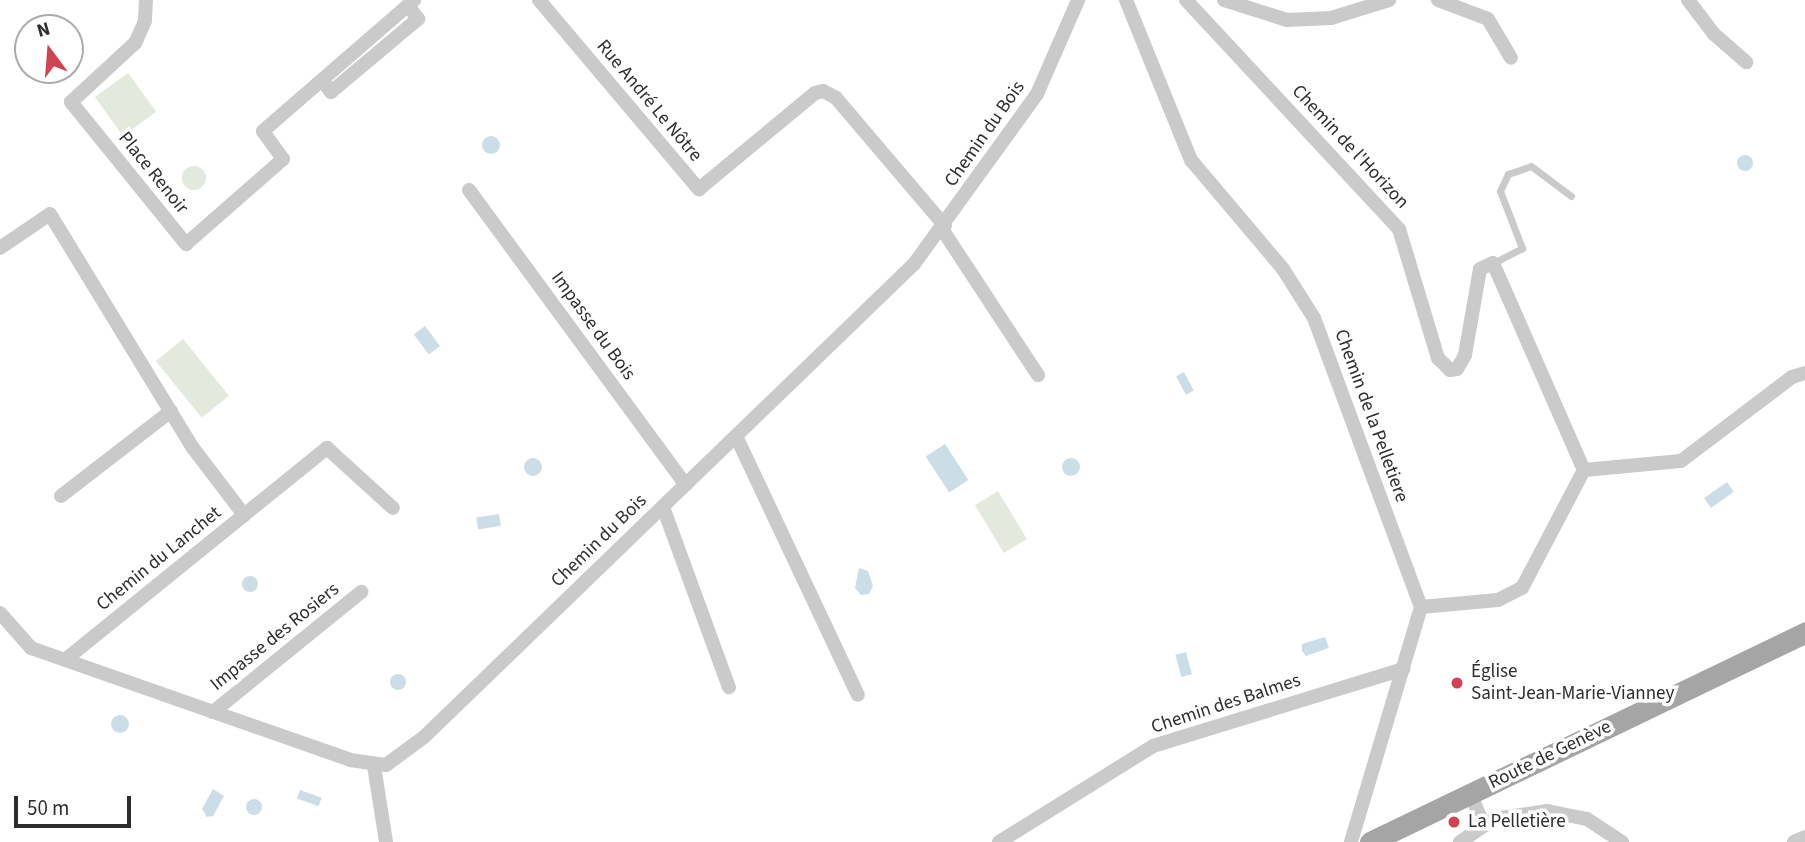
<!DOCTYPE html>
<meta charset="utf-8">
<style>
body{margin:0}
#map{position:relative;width:1805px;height:842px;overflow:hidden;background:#fff;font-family:"Source Sans 3",sans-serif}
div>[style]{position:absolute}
.green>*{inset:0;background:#e4e9dd;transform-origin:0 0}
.round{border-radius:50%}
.water>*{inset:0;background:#cbdde7;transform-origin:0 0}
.lane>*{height:7px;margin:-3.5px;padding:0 3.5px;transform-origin:3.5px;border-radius:3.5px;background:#cacaca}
.street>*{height:14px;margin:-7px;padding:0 7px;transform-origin:7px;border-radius:7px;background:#cacaca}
.primary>*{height:21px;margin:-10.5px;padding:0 10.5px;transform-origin:10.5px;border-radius:10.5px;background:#a5a5a5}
.dots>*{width:19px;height:19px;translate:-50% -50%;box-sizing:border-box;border:4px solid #fff;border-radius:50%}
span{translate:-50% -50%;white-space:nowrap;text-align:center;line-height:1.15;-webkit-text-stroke:7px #fff;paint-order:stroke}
.street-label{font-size:19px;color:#2d2d2d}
.poi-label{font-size:19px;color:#2d2d2d}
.left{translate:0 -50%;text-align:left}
.north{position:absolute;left:14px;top:14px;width:70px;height:70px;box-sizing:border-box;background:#fff;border:2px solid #ababab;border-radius:50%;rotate:344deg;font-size:19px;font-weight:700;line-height:28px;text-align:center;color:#2d2d2d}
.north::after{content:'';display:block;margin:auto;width:24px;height:32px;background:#d04351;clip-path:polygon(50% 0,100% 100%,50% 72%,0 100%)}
.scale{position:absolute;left:14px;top:796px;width:117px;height:32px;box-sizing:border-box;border:4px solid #2d2d2d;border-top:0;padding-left:9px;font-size:21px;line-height:24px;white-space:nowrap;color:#2d2d2d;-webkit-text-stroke:5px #fff;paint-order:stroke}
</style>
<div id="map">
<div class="green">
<div style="left:128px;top:73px;width:48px;height:41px;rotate:54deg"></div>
<div class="round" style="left:182px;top:166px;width:24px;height:24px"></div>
<div style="left:183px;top:339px;width:73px;height:35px;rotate:51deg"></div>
<div style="left:998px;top:491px;width:56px;height:27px;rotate:59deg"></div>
</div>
<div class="water">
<div class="round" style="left:482px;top:136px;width:18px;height:18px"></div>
<div class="round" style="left:1737px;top:155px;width:16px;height:16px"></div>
<div style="left:425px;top:326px;width:25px;height:14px;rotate:53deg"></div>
<div style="left:1184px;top:372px;width:21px;height:9px;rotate:62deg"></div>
<div style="left:945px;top:444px;width:43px;height:23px;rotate:57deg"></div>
<div class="round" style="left:524px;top:458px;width:18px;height:18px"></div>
<div class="round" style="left:1062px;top:458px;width:18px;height:18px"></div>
<div style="left:1727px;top:482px;width:12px;height:28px;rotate:55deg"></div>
<div style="left:499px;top:514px;width:12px;height:23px;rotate:81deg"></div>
<div style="clip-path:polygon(859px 568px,868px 571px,873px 586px,869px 594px,861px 595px,855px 588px)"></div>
<div class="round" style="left:242px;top:576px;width:16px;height:16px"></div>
<div style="clip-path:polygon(1325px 637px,1329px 648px,1306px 656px,1302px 651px,1302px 644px)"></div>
<div style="left:1186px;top:652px;width:23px;height:11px;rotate:75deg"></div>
<div class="round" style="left:390px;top:674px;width:16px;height:16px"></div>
<div class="round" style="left:111px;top:715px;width:18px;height:18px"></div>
<div style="clip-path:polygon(213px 789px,224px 796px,213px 816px,207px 817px,202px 809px)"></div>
<div style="left:300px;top:790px;width:23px;height:9px;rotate:20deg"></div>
<div class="round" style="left:246px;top:799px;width:16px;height:16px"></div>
</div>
<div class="lane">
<div style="left:1493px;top:263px;width:33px;rotate:-27deg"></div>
<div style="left:1522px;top:248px;width:61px;rotate:-111.1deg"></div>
<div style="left:1500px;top:191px;width:19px;rotate:-65deg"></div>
<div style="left:1508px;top:174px;width:24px;rotate:-19deg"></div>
<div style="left:1531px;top:166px;width:50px;rotate:36.9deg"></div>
</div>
<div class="street">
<div style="left:146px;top:0;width:21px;rotate:93deg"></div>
<div style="left:145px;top:21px;width:24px;rotate:114deg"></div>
<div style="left:135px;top:43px;width:87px;rotate:137.3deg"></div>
<div style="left:71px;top:102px;width:183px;rotate:51deg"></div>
<div style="left:186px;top:244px;width:129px;rotate:-41.2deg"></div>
<div style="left:283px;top:159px;width:34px;rotate:-126deg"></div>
<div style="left:263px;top:131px;width:200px;rotate:-40.9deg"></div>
<div style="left:539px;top:0;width:248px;rotate:49.8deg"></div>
<div style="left:699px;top:189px;width:151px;rotate:-39.6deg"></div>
<div style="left:815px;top:93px;width:8px;rotate:-14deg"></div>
<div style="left:823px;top:91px;width:15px;rotate:28deg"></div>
<div style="left:836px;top:98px;width:168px;rotate:49.6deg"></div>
<div style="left:1126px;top:0;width:173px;rotate:67.9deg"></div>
<div style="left:1191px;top:160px;width:143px;rotate:49.8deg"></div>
<div style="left:1283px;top:269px;width:58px;rotate:57.7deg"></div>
<div style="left:1314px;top:318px;width:308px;rotate:69.7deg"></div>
<div style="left:1421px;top:607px;width:245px;rotate:106.6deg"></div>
<div style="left:1186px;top:0;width:313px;rotate:47.1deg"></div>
<div style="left:1399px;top:229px;width:135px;rotate:73.2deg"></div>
<div style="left:1438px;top:358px;width:17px;rotate:45deg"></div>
<div style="left:1450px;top:370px;width:7px;rotate:-8deg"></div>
<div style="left:1457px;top:369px;width:16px;rotate:-60deg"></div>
<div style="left:1465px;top:355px;width:87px;rotate:-80.1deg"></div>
<div style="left:1480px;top:269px;width:14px;rotate:-25deg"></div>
<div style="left:1493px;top:263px;width:226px;rotate:66.3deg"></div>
<div style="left:1224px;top:0;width:66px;rotate:17.6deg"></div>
<div style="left:1287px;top:20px;width:44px;rotate:-2.6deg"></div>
<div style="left:1331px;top:18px;width:61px;rotate:-17.2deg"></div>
<div style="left:1438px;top:0;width:53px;rotate:20.8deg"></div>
<div style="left:1488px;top:19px;width:45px;rotate:59.5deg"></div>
<div style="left:1688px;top:0;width:43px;rotate:52.6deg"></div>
<div style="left:1714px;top:34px;width:43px;rotate:41.2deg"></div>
<div style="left:322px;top:80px;width:15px;rotate:53deg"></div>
<div style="left:331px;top:92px;width:114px;rotate:-40deg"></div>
<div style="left:418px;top:19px;width:17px;rotate:-126deg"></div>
<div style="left:469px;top:190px;width:366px;rotate:53.7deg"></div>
<div style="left:942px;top:229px;width:175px;rotate:56.7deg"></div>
<div style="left:0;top:248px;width:60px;rotate:-34.2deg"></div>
<div style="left:50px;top:214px;width:274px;rotate:58.6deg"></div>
<div style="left:193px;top:448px;width:84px;rotate:52.7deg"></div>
<div style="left:244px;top:515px;width:230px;rotate:141deg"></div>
<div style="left:736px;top:436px;width:286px;rotate:64.8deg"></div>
<div style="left:1584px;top:470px;width:97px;rotate:-5.3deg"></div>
<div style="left:1681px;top:461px;width:139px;rotate:-37.1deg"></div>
<div style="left:1792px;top:377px;width:14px;rotate:-17deg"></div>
<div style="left:61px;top:496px;width:139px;rotate:-37.7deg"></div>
<div style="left:663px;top:507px;width:192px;rotate:69.9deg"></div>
<div style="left:244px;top:515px;width:107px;rotate:-38.9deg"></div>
<div style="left:327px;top:448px;width:89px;rotate:42.3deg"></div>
<div style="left:1421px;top:607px;width:77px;rotate:-5.2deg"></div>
<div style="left:1498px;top:600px;width:27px;rotate:-27deg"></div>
<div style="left:1522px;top:588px;width:133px;rotate:-62.3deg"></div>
<div style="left:0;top:613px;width:47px;rotate:48.5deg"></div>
<div style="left:31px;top:648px;width:338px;rotate:19.3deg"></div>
<div style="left:350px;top:760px;width:36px;rotate:8deg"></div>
<div style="left:386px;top:765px;width:47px;rotate:-36.4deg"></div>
<div style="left:424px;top:737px;width:681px;rotate:-43.99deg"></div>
<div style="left:914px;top:264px;width:210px;rotate:-54.1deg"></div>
<div style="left:1037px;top:94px;width:103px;rotate:-66.4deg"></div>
<div style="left:213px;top:712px;width:191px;rotate:-39deg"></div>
<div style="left:374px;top:766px;width:77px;rotate:81deg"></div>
<div style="left:1470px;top:793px;width:33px;rotate:67deg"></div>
<div style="left:999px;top:842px;width:181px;rotate:-31.9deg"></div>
<div style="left:1153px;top:746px;width:262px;rotate:-17.1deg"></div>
<div style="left:1460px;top:842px;width:41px;rotate:-34.1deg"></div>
<div style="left:1494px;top:819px;width:54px;rotate:-8.6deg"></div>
<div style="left:1547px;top:811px;width:41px;rotate:11.3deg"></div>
<div style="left:1587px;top:819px;width:42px;rotate:33.3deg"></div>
<div style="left:1794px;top:842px;width:12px;rotate:-24deg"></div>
</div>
<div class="primary">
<div style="left:1370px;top:842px;width:483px;rotate:-25.7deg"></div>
</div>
<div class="dots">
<div style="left:1457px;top:683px;background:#d04351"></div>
<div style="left:1454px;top:822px;background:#d04351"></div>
</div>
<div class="street-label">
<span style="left:649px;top:101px;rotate:50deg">Rue André Le Nôtre</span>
<span style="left:985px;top:134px;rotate:-55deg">Chemin du Bois</span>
<span style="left:1350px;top:147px;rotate:47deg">Chemin de l'Horizon</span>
<span style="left:153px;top:173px;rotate:51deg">Place Renoir</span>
<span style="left:593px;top:326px;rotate:54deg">Impasse du Bois</span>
<span style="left:1371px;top:416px;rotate:70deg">Chemin de la Pelletiere</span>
<span style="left:599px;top:541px;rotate:-44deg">Chemin du Bois</span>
<span style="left:159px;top:559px;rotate:-39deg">Chemin du Lanchet</span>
<span style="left:275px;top:637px;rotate:-39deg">Impasse des Rosiers</span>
<span style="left:1226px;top:704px;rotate:-18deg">Chemin des Balmes</span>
<span style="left:1550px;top:755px;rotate:-26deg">Route de Genève</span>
</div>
<div class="poi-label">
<span class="left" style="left:1471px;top:683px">Église<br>Saint-Jean-Marie-Vianney</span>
<span class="left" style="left:1468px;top:822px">La Pelletière</span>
</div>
<div class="north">N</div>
<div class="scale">50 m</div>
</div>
